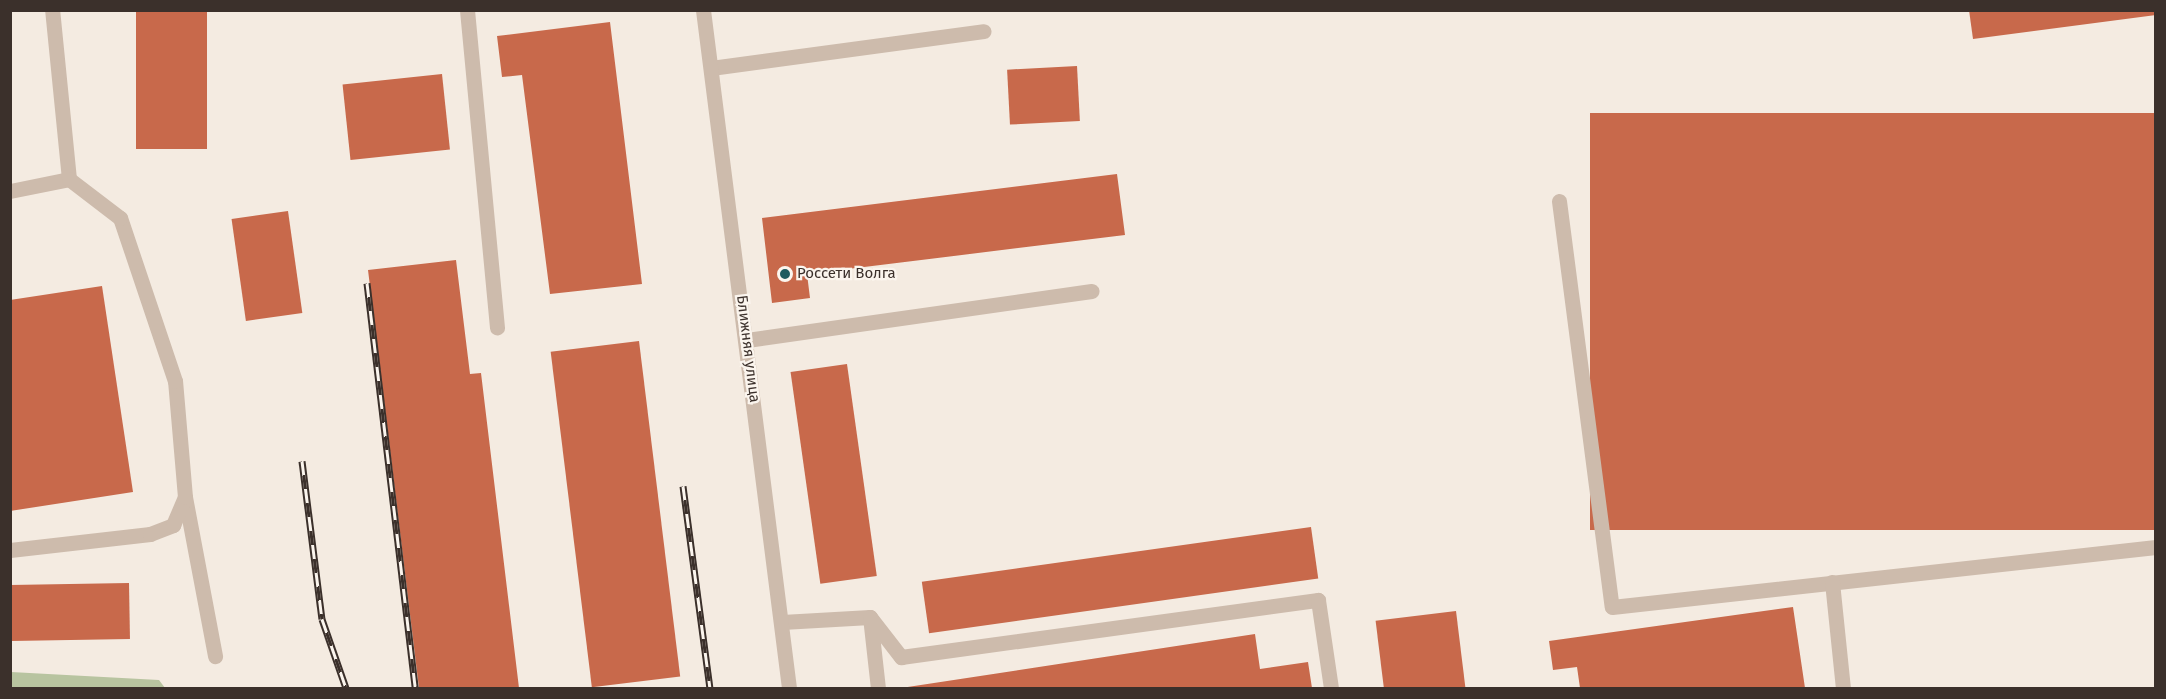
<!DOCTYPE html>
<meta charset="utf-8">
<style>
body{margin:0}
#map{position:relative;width:2166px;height:699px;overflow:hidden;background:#f4ebe1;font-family:"Fira Sans",sans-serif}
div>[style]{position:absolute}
.green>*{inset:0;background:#b8c4a0}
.building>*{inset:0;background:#c8694b;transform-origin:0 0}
.service>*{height:15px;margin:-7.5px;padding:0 7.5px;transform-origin:7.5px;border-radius:7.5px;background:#cdbbac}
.minor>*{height:15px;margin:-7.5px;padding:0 7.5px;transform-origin:7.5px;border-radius:7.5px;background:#cdbbac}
.rail>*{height:7px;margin-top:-3.5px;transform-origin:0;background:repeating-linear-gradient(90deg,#fbf5ee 0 14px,#3b302b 0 28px);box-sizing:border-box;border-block:2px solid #3b302b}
.dots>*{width:16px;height:16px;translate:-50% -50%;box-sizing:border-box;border:3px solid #fbf5ee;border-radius:50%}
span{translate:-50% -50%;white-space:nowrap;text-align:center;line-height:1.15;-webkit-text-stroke:4.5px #fbf5ee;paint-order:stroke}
.poi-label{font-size:15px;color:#3b302b}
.left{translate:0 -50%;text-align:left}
.street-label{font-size:15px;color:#3b302b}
.frame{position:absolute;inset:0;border:12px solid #3b302b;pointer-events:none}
</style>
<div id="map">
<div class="green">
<div style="clip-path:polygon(11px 672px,159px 680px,165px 688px,11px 688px)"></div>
</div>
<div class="building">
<div style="left:136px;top:10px;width:71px;height:139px"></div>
<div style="clip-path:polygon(1969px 10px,2156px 10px,2156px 15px,1973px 39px)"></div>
<div style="clip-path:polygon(610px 22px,642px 284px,550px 294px,522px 75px,502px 77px,497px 36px)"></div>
<div style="left:1077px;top:66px;width:55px;height:70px;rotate:87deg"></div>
<div style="left:442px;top:74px;width:76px;height:100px;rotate:84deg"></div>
<div style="left:2156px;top:113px;width:417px;height:566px;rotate:90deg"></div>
<div style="clip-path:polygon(1117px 174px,1125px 235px,807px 274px,810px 298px,772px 303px,762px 218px)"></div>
<div style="left:288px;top:211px;width:103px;height:57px;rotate:82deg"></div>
<div style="clip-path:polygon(456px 260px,470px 374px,481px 373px,519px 688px,419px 688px,368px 270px)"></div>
<div style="clip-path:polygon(102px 286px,133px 492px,10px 511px,10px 300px)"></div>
<div style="left:639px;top:341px;width:338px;height:89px;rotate:83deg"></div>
<div style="left:847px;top:364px;width:214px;height:57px;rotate:82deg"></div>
<div style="left:1311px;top:527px;width:52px;height:393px;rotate:82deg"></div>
<div style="left:129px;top:583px;width:56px;height:119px;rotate:89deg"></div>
<div style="clip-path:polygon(1793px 607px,1805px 688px,1580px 688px,1577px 667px,1553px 670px,1549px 641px)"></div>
<div style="left:1456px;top:611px;width:78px;height:81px;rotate:83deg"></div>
<div style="clip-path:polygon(1255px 634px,1260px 669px,1308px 662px,1312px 688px,901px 688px)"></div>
</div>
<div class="service">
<div style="left:467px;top:10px;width:319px;rotate:84.6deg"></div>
<div style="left:711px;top:68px;width:275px;rotate:-7.7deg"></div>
<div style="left:10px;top:191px;width:60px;rotate:-11.5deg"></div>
<div style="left:69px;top:179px;width:170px;rotate:-95.7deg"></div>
<div style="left:1559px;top:201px;width:409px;rotate:82.6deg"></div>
<div style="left:1612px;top:607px;width:547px;rotate:-6.29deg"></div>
<div style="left:747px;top:340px;width:348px;rotate:-8.1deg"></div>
<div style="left:185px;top:497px;width:162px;rotate:79.3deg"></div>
<div style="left:10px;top:550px;width:141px;rotate:-6.5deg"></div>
<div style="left:150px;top:534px;width:25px;rotate:-21deg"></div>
<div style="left:173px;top:525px;width:30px;rotate:-67deg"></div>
<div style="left:185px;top:497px;width:116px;rotate:-94.9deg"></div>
<div style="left:175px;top:381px;width:172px;rotate:-108.6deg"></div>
<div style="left:120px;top:218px;width:64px;rotate:-142.6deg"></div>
<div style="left:1832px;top:582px;width:107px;rotate:84.1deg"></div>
<div style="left:870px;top:617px;width:71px;rotate:83.6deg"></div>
<div style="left:782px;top:622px;width:88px;rotate:-3.3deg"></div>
<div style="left:870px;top:617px;width:51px;rotate:52.2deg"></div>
<div style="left:901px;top:657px;width:421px;rotate:-7.8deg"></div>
<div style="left:1318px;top:600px;width:89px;rotate:81.6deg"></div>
</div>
<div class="minor">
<div style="left:703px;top:10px;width:683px;rotate:82.77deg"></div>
</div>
<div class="rail">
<div style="left:367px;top:283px;width:408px;rotate:83.2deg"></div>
<div style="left:302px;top:461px;width:159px;rotate:82.8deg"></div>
<div style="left:322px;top:619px;width:73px;rotate:70.8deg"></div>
<div style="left:683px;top:486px;width:204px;rotate:82.4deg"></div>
</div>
<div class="dots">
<div style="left:785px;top:274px;background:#1f5a5e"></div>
</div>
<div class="poi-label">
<span class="left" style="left:797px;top:274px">Россети Волга</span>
</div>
<div class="street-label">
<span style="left:748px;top:349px;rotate:83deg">Ближняя улица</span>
</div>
<div class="frame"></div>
</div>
